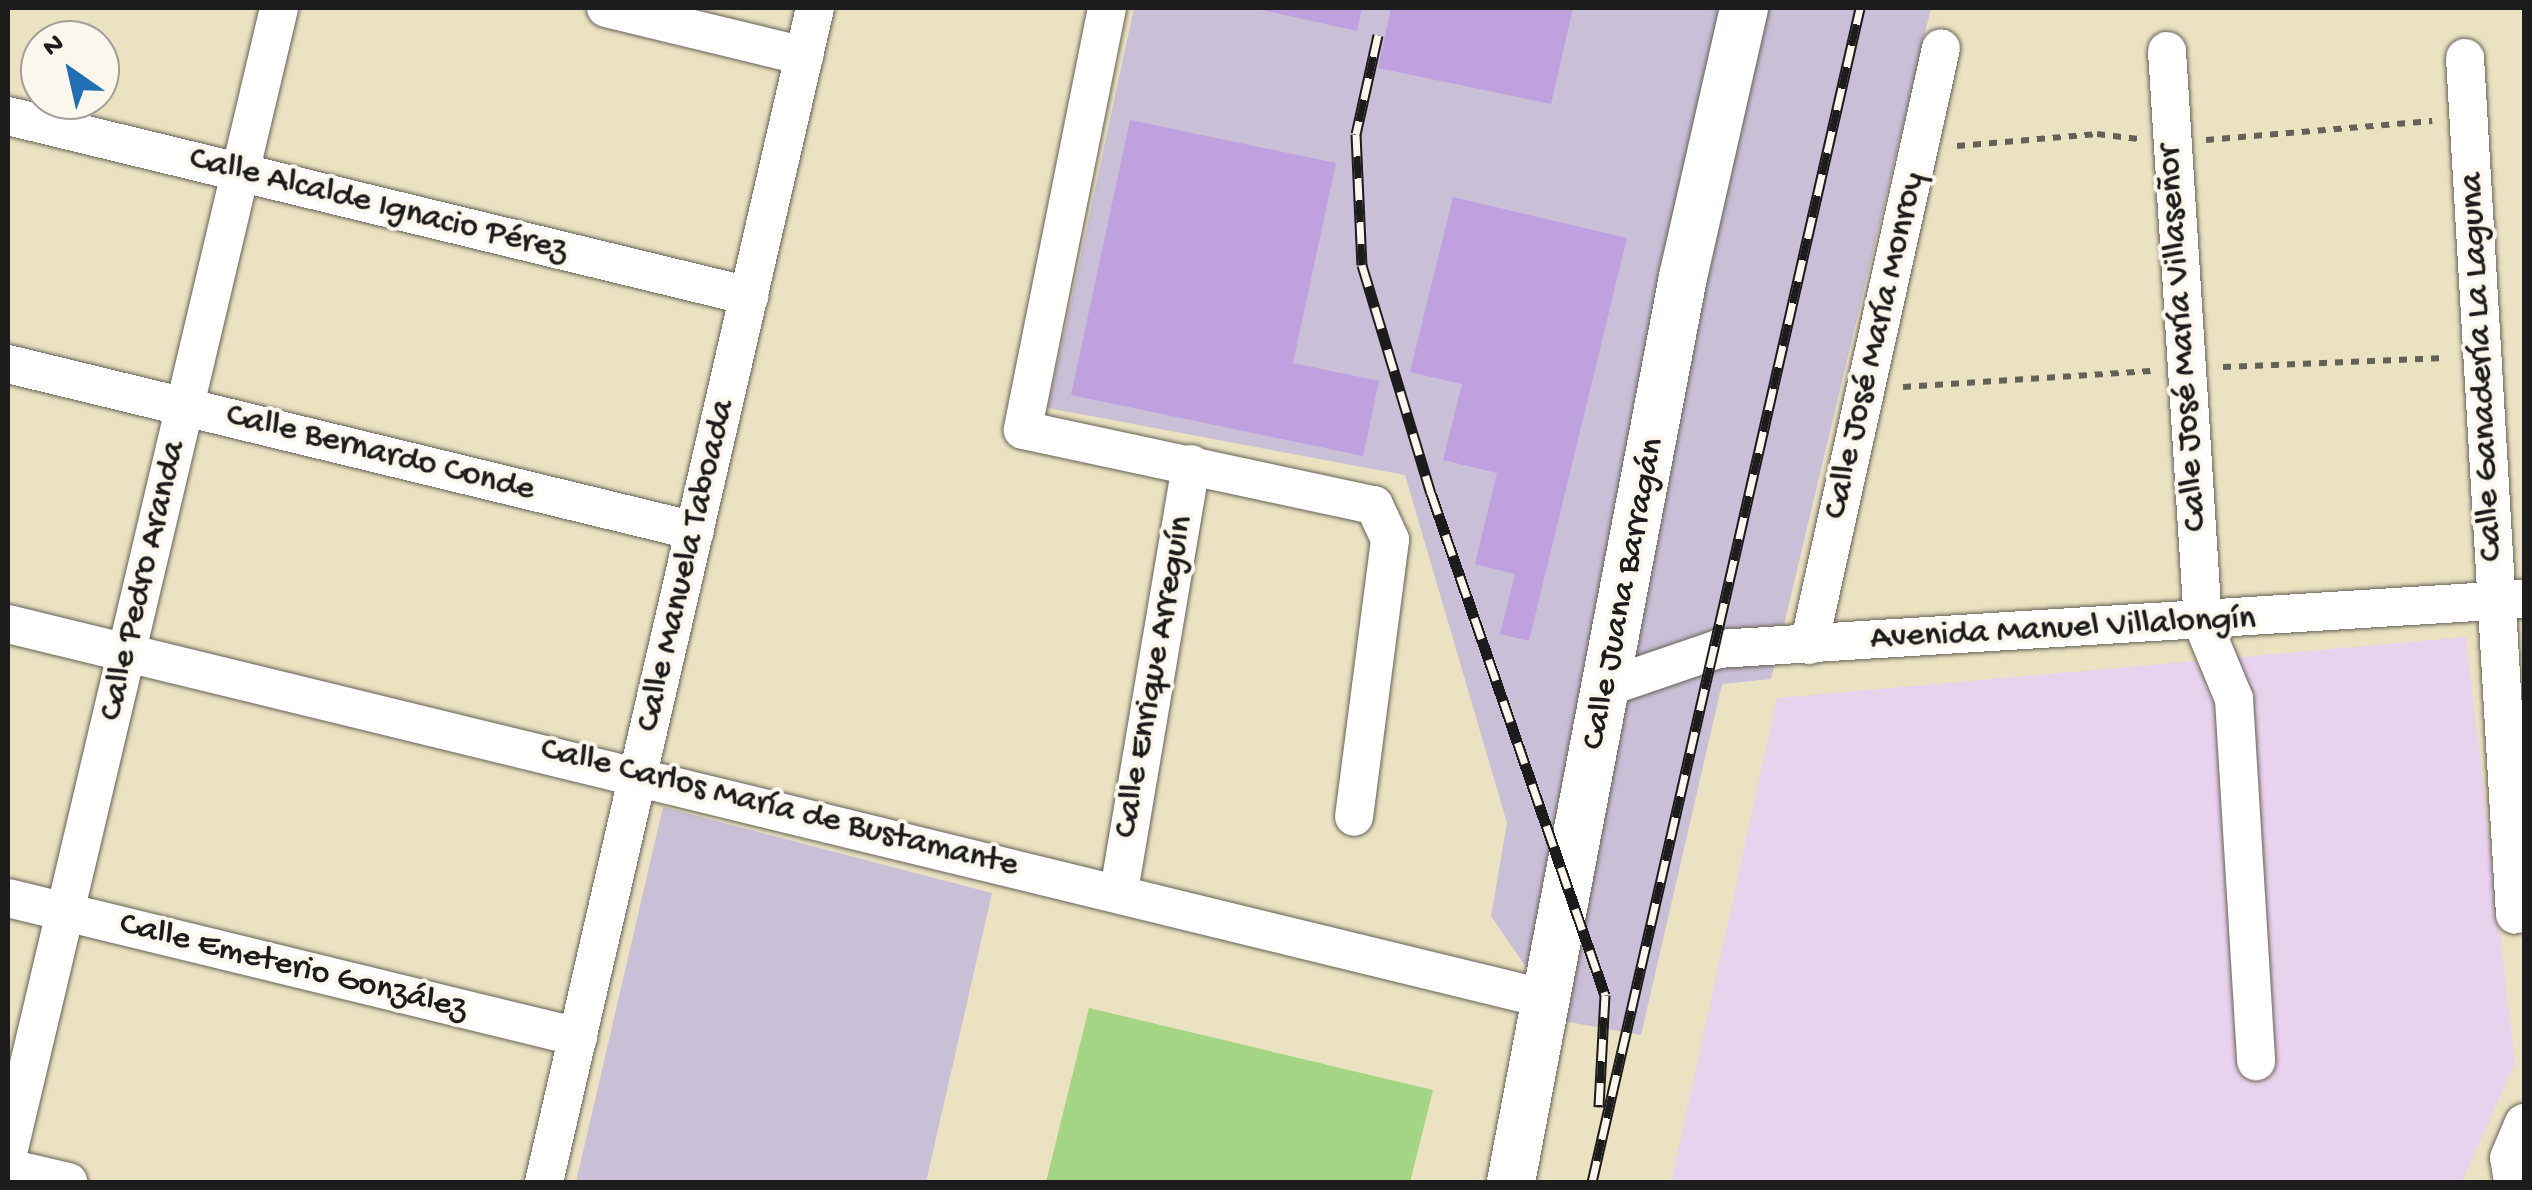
<!DOCTYPE html>
<meta charset="utf-8">
<style>
body{margin:0}
#map{position:relative;width:2532px;height:1190px;overflow:hidden;background:#ebe2c2;font-family:"Gochi Hand",sans-serif}
div>[style]{position:absolute}
.built>*{inset:0;background:#e9d2ed}
.industrial>*{inset:0;background:#c9bfd7}
.green>*{inset:0;background:#a4d584}
.building>*{inset:0;background:#bfa1e0}
.path>*{height:6px;margin-top:-3px;transform-origin:0;background:repeating-linear-gradient(90deg,#646156 0 8px,transparent 0 16px)}
.roads{filter:drop-shadow(0 0 2px #646156) drop-shadow(0 0 2px #646156)}
.minor>*{height:38px;margin:-19px;padding:0 19px;transform-origin:19px;border-radius:19px;background:#fff}
.tertiary>*{height:48px;margin:-24px;padding:0 24px;transform-origin:24px;border-radius:24px;background:#fff}
.rail>*{height:11px;margin-top:-5.5px;transform-origin:0;background:repeating-linear-gradient(90deg,#fbf7ec 0 22px,#1c1c1c 0 44px);box-sizing:border-box;border-block:2px solid #1c1c1c}
span{translate:-50% -50%;white-space:nowrap;text-align:center;line-height:1.15;-webkit-text-stroke:8px #fbf7ec;paint-order:stroke}
.street-label{font-size:35px;color:#1c1c1c}
.frame{position:absolute;inset:0;border:10px solid #1c1c1c;pointer-events:none}
.north{position:absolute;left:20px;top:20px;width:100px;height:100px;box-sizing:border-box;background:#fbf7ec;border:2px solid #a29f99;border-radius:50%;rotate:326deg;font-size:28px;font-weight:700;line-height:40px;text-align:center;color:#1c1c1c}
.north::after{content:'';display:block;margin:auto;width:35px;height:45px;background:#1f6fb2;clip-path:polygon(50% 0,100% 100%,50% 72%,0 100%)}
</style>
<div id="map">
<div class="built">
<div style="clip-path:polygon(2466px 637px,2515px 1063px,2462px 1182px,1671px 1182px,1777px 698px)"></div>
</div>
<div class="industrial">
<div style="clip-path:polygon(1134px 8px,1931px 8px,1771px 679px,1722px 684px,1641px 1035px,1563px 1021px,1491px 916px,1507px 823px,1405px 475px,1048px 408px)"></div>
<div style="clip-path:polygon(663px 807px,992px 893px,926px 1182px,576px 1182px)"></div>
</div>
<div class="green">
<div style="clip-path:polygon(1089px 1008px,1433px 1090px,1410px 1182px,1046px 1182px)"></div>
</div>
<div class="building">
<div style="clip-path:polygon(1253px 8px,1362px 8px,1357px 31px)"></div>
<div style="clip-path:polygon(1391px 8px,1573px 8px,1551px 104px,1378px 68px)"></div>
<div style="clip-path:polygon(1130px 120px,1336px 163px,1293px 363px,1379px 381px,1363px 456px,1071px 395px)"></div>
<div style="clip-path:polygon(1453px 197px,1627px 238px,1529px 641px,1500px 634px,1515px 574px,1475px 564px,1497px 473px,1443px 460px,1462px 384px,1410px 372px)"></div>
</div>
<div class="path">
<div style="left:2206px;top:140px;width:227px;rotate:-4.8deg"></div>
<div style="left:1957px;top:146px;width:141px;rotate:-4.9deg"></div>
<div style="left:2097px;top:134px;width:42px;rotate:6.8deg"></div>
<div style="left:2223px;top:367px;width:222px;rotate:-2.3deg"></div>
<div style="left:1903px;top:387px;width:248px;rotate:-3.7deg"></div>
</div>
<div class="roads">
<div class="minor">
<div style="left:606px;top:8px;width:204px;rotate:13.6deg"></div>
<div style="left:1107px;top:8px;width:430px;rotate:101.3deg"></div>
<div style="left:1023px;top:430px;width:359px;rotate:12.1deg"></div>
<div style="left:1374px;top:505px;width:38px;rotate:65deg"></div>
<div style="left:1390px;top:540px;width:279px;rotate:97.4deg"></div>
<div style="left:2167px;top:51px;width:574px;rotate:86.4deg"></div>
<div style="left:2203px;top:624px;width:81px;rotate:67.5deg"></div>
<div style="left:2234px;top:699px;width:363px;rotate:86.5deg"></div>
<div style="left:2465px;top:58px;width:858px;rotate:86.66deg"></div>
<div style="left:8px;top:116px;width:763px;rotate:13.65deg"></div>
<div style="left:8px;top:364px;width:707px;rotate:13.66deg"></div>
<div style="left:8px;top:624px;width:1587px;rotate:13.7deg"></div>
<div style="left:1809px;top:645px;width:611px;rotate:-77.53deg"></div>
<div style="left:1607px;top:687px;width:117px;rotate:-18.9deg"></div>
<div style="left:1718px;top:649px;width:808px;rotate:-3.55deg"></div>
<div style="left:1119px;top:891px;width:433px;rotate:-80.4deg"></div>
<div style="left:8px;top:898px;width:587px;rotate:13.7deg"></div>
<div style="left:8px;top:1153px;width:1177px;rotate:-76.68deg"></div>
<div style="left:8px;top:1168px;width:62px;rotate:13.1deg"></div>
<div style="left:544px;top:1182px;width:1205px;rotate:-77deg"></div>
<div style="left:2513px;top:1182px;width:24px;rotate:-99deg"></div>
<div style="left:2509px;top:1158px;width:38px;rotate:-67deg"></div>
</div>
<div class="tertiary">
<div style="left:1511px;top:1182px;width:921px;rotate:-79.24deg"></div>
<div style="left:1683px;top:277px;width:276px;rotate:-77.2deg"></div>
</div>
</div>
<div class="rail">
<div style="left:1378px;top:35px;width:101px;rotate:102.5deg"></div>
<div style="left:1356px;top:134px;width:131px;rotate:87.4deg"></div>
<div style="left:1362px;top:265px;width:238px;rotate:73.2deg"></div>
<div style="left:1431px;top:493px;width:531px;rotate:70.88deg"></div>
<div style="left:1605px;top:995px;width:112px;rotate:93.1deg"></div>
<div style="left:1592px;top:1182px;width:1204px;rotate:-77.14deg"></div>
</div>
<div class="street-label">
<span style="left:378px;top:206px;rotate:14deg">Calle Alcalde Ignacio Pérez</span>
<span style="left:2184px;top:338px;rotate:-94deg">Calle José María Villaseñor</span>
<span style="left:1876px;top:346px;rotate:-77deg">Calle José María Monroy</span>
<span style="left:2483px;top:367px;rotate:-93deg">Calle Ganadería La Laguna</span>
<span style="left:380px;top:454px;rotate:14deg">Calle Bernardo Conde</span>
<span style="left:687px;top:566px;rotate:-77deg">Calle Manuela Taboada</span>
<span style="left:144px;top:581px;rotate:-77deg">Calle Pedro Aranda</span>
<span style="left:1625px;top:594px;rotate:-79deg">Calle Juana Barragán</span>
<span style="left:2063px;top:630px;rotate:-3deg">Avenida Manuel Villalongín</span>
<span style="left:1155px;top:677px;rotate:-80deg">Calle Enrique Arreguín</span>
<span style="left:779px;top:809px;rotate:14deg">Calle Carlos María de Bustamante</span>
<span style="left:293px;top:968px;rotate:14deg">Calle Emeterio González</span>
</div>
<div class="frame"></div>
<div class="north">N</div>
</div>
